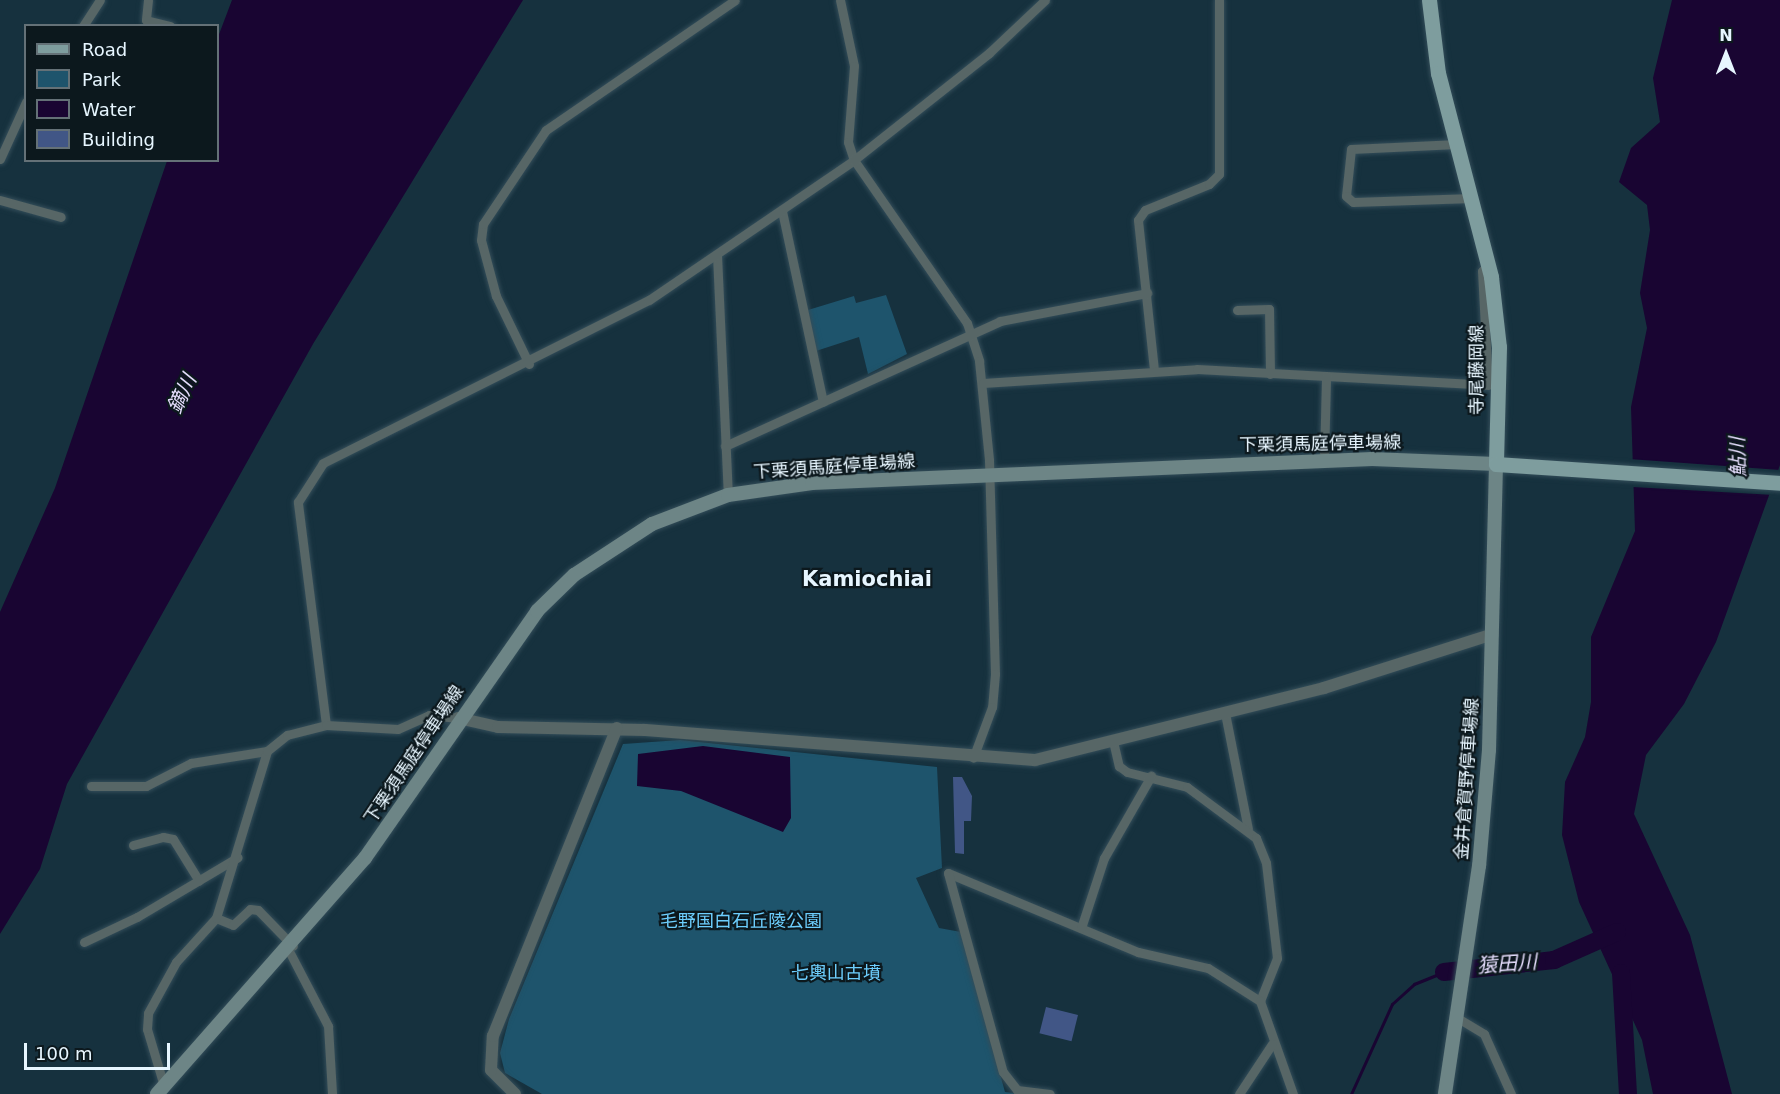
<!DOCTYPE html>
<meta charset="utf-8">
<style>
body{margin:0}
#map{position:relative;width:1780px;height:1094px;overflow:hidden;background:#16313e;font-family:"DejaVu Sans","Noto Sans JP",sans-serif}
div>[style]{position:absolute}
.green>*{inset:0;background:#1e546c}
.water>*{inset:0;background:#190532}
.pier>*{inset:0;background:#16313e}
.stream>*{height:3px;margin:-1.5px;padding:0 1.5px;transform-origin:1.5px;border-radius:1.5px;background:#190532}
.river>*{height:18px;margin:-9px;padding:0 9px;transform-origin:9px;border-radius:9px;background:#190532}
.building>*{inset:0;background:#415686;transform-origin:0 0}
.roads{filter:drop-shadow(0 0 2px #334d59) drop-shadow(0 0 2px #334d59)}
.minor>*{height:9px;margin:-4.5px;padding:0 4.5px;transform-origin:4.5px;border-radius:4.5px;background:#576666}
.tertiary>*{height:12px;margin:-6px;padding:0 6px;transform-origin:6px;border-radius:6px;background:#576666}
.secondary>*{height:14px;margin:-7px;padding:0 7px;transform-origin:7px;border-radius:7px;background:#6d8586}
.primary>*{height:15px;margin:-7.5px;padding:0 7.5px;transform-origin:7.5px;border-radius:7.5px;background:#7e9d9e}
span{translate:-50% -50%;white-space:nowrap;text-align:center;line-height:1.15;-webkit-text-stroke:4.5px #0c181d;paint-order:stroke}
.street-label{font-size:18px;color:#e7f6ff}
.park-label{font-size:18px;color:#6dcefd}
.water-label{font-size:20px;color:#e4dcfc;font-style:italic}
.quarter-label{font-size:21px;color:#e7f6ff;font-weight:700}
.legend{position:absolute;left:24px;top:24px;width:195px;height:138px;box-sizing:border-box;background:#0c181d;border:2px solid #647177;margin:0;padding:8px 10px;list-style:none;font-size:18px;color:#e7f6ff}
.legend li{display:flex;align-items:center;gap:12px;height:30px}
.legend b{width:30px;border:2px solid #647177}
.north{position:absolute;left:1696px;top:24px;width:60px;height:60px;-webkit-text-stroke:4px #0c181d;paint-order:stroke;rotate:0deg;font-size:16px;font-weight:700;line-height:24px;text-align:center;color:#e7f6ff}
.north::after{content:'';display:block;margin:auto;width:21px;height:27px;background:#e7f6ff;clip-path:polygon(50% 0,100% 100%,50% 72%,0 100%)}
.scale{position:absolute;left:24px;top:1043px;width:146px;height:27px;box-sizing:border-box;border:3px solid #e7f6ff;border-top:0;padding-left:8px;font-size:18px;line-height:21px;white-space:nowrap;color:#e7f6ff;-webkit-text-stroke:4px #0c181d;paint-order:stroke}
</style>
<div id="map">
<div class="green">
<div style="clip-path:polygon(886px 295px,907px 354px,868px 374px,859px 337px,816px 351px,808px 310px,854px 296px,856px 303px)"></div>
<div style="clip-path:polygon(680px 740px,937px 767px,942px 868px,916px 878px,939px 928px,961px 932px,1005px 1092px,1023px 1094px,542px 1094px,505px 1073px,500px 1053px,509px 1019px,623px 744px)"></div>
</div>
<div class="water">
<div style="clip-path:polygon(232px 0,523px 0,313px 344px,67px 784px,40px 869px,0 934px,0 612px,55px 488px,167px 161px,218px 160px,218px 37px)"></div>
<div style="clip-path:polygon(1672px 0,1780px 0,1780px 465px,1716px 642px,1684px 704px,1646px 755px,1634px 814px,1690px 935px,1732px 1094px,1653px 1094px,1642px 1040px,1579px 902px,1562px 835px,1565px 782px,1585px 737px,1591px 702px,1591px 637px,1635px 531px,1631px 407px,1647px 328px,1640px 293px,1650px 230px,1647px 205px,1619px 182px,1631px 148px,1660px 122px,1653px 78px)"></div>
<div style="clip-path:polygon(703px 746px,790px 757px,791px 818px,783px 832px,681px 791px,637px 786px,638px 754px)"></div>
</div>
<div class="pier">
<div style="clip-path:polygon(1629px 459px,1780px 470px,1780px 476px,1774px 495px,1633px 487px)"></div>
</div>
<div class="stream">
<div style="left:1351px;top:1094px;width:99px;rotate:-65.5deg"></div>
<div style="left:1392px;top:1004px;width:30px;rotate:-42deg"></div>
<div style="left:1414px;top:984px;width:32px;rotate:-22deg"></div>
</div>
<div class="river">
<div style="left:1444px;top:972px;width:111px;rotate:-6.2deg"></div>
<div style="left:1554px;top:960px;width:69px;rotate:-24deg"></div>
<div style="left:1621px;top:973px;width:121px;rotate:86.7deg"></div>
</div>
<div class="building">
<div style="clip-path:polygon(953px 777px,962px 777px,972px 796px,971px 821px,964px 821px,964px 854px,955px 853px)"></div>
<div style="left:1046px;top:1007px;width:33px;height:27px;rotate:14deg"></div>
</div>
<div class="roads">
<div class="minor">
<div style="left:148px;top:0;width:20px;rotate:96deg"></div>
<div style="left:146px;top:20px;width:25px;rotate:14deg"></div>
<div style="left:840px;top:0;width:67px;rotate:78deg"></div>
<div style="left:854px;top:66px;width:76px;rotate:94.5deg"></div>
<div style="left:848px;top:142px;width:19px;rotate:72deg"></div>
<div style="left:854px;top:160px;width:198px;rotate:55.3deg"></div>
<div style="left:967px;top:323px;width:40px;rotate:72deg"></div>
<div style="left:979px;top:361px;width:100px;rotate:84.2deg"></div>
<div style="left:989px;top:460px;width:214px;rotate:88.4deg"></div>
<div style="left:995px;top:674px;width:33px;rotate:95deg"></div>
<div style="left:992px;top:707px;width:54px;rotate:110.4deg"></div>
<div style="left:83px;top:26px;width:31px;rotate:-57deg"></div>
<div style="left:1457px;top:144px;width:106px;rotate:177.3deg"></div>
<div style="left:1351px;top:149px;width:47px;rotate:96.1deg"></div>
<div style="left:1346px;top:196px;width:9px;rotate:41deg"></div>
<div style="left:1353px;top:202px;width:120px;rotate:-1.9deg"></div>
<div style="left:0;top:159px;width:63px;rotate:-65.5deg"></div>
<div style="left:0;top:200px;width:63px;rotate:15.6deg"></div>
<div style="left:782px;top:211px;width:195px;rotate:77.9deg"></div>
<div style="left:717px;top:255px;width:240px;rotate:87.4deg"></div>
<div style="left:1237px;top:310px;width:32px;rotate:-2deg"></div>
<div style="left:1269px;top:309px;width:65px;rotate:89.1deg"></div>
<div style="left:529px;top:364px;width:76px;rotate:-115.9deg"></div>
<div style="left:496px;top:296px;width:58px;rotate:-105deg"></div>
<div style="left:481px;top:240px;width:16px;rotate:-83deg"></div>
<div style="left:483px;top:224px;width:113px;rotate:-56.2deg"></div>
<div style="left:546px;top:130px;width:229px;rotate:-34.5deg"></div>
<div style="left:1154px;top:370px;width:151px;rotate:-96.1deg"></div>
<div style="left:1138px;top:220px;width:12px;rotate:-55deg"></div>
<div style="left:1145px;top:210px;width:69px;rotate:-22.1deg"></div>
<div style="left:1209px;top:184px;width:14px;rotate:-45deg"></div>
<div style="left:1219px;top:174px;width:174px;rotate:-90deg"></div>
<div style="left:983px;top:383px;width:214px;rotate:-3.7deg"></div>
<div style="left:1197px;top:369px;width:291px;rotate:3.1deg"></div>
<div style="left:1488px;top:385px;width:114px;rotate:-93deg"></div>
<div style="left:1482px;top:271px;width:10px;rotate:-45deg"></div>
<div style="left:725px;top:446px;width:302px;rotate:-24.4deg"></div>
<div style="left:1000px;top:321px;width:150px;rotate:-10.8deg"></div>
<div style="left:1324px;top:460px;width:83px;rotate:-88.6deg"></div>
<div style="left:1225px;top:713px;width:118px;rotate:78.8deg"></div>
<div style="left:326px;top:725px;width:225px;rotate:-97.2deg"></div>
<div style="left:298px;top:502px;width:46px;rotate:-57.3deg"></div>
<div style="left:323px;top:463px;width:364px;rotate:-26.6deg"></div>
<div style="left:649px;top:300px;width:248px;rotate:-34.3deg"></div>
<div style="left:854px;top:160px;width:172px;rotate:-38.4deg"></div>
<div style="left:989px;top:53px;width:77px;rotate:-43.4deg"></div>
<div style="left:1113px;top:741px;width:26px;rotate:77deg"></div>
<div style="left:1119px;top:766px;width:10px;rotate:37deg"></div>
<div style="left:1127px;top:772px;width:62px;rotate:14deg"></div>
<div style="left:1187px;top:787px;width:86px;rotate:36.5deg"></div>
<div style="left:1256px;top:838px;width:27px;rotate:68deg"></div>
<div style="left:1266px;top:863px;width:96px;rotate:83.4deg"></div>
<div style="left:1277px;top:958px;width:46px;rotate:111.6deg"></div>
<div style="left:91px;top:786px;width:55px"></div>
<div style="left:146px;top:786px;width:51px;rotate:-27.1deg"></div>
<div style="left:191px;top:763px;width:77px;rotate:-9deg"></div>
<div style="left:133px;top:845px;width:31px;rotate:-15deg"></div>
<div style="left:163px;top:837px;width:10px;rotate:11deg"></div>
<div style="left:173px;top:839px;width:49px;rotate:58.2deg"></div>
<div style="left:948px;top:873px;width:206px;rotate:22.6deg"></div>
<div style="left:1138px;top:952px;width:72px;rotate:12.9deg"></div>
<div style="left:1208px;top:968px;width:62px;rotate:32.4deg"></div>
<div style="left:1260px;top:1001px;width:99px;rotate:70.5deg"></div>
<div style="left:948px;top:873px;width:206px;rotate:74.6deg"></div>
<div style="left:1003px;top:1072px;width:23px;rotate:52deg"></div>
<div style="left:1017px;top:1090px;width:33px;rotate:7deg"></div>
<div style="left:216px;top:918px;width:18px;rotate:22deg"></div>
<div style="left:233px;top:925px;width:23px;rotate:-43deg"></div>
<div style="left:250px;top:909px;width:8px;rotate:7deg"></div>
<div style="left:258px;top:910px;width:50px;rotate:45.8deg"></div>
<div style="left:1081px;top:928px;width:74px;rotate:-71.8deg"></div>
<div style="left:1104px;top:858px;width:95px;rotate:-60.2deg"></div>
<div style="left:84px;top:942px;width:59px;rotate:-25.3deg"></div>
<div style="left:137px;top:917px;width:117px;rotate:-30.7deg"></div>
<div style="left:289px;top:951px;width:85px;rotate:62.5deg"></div>
<div style="left:328px;top:1026px;width:68px;rotate:86.6deg"></div>
<div style="left:1456px;top:1017px;width:33px;rotate:31deg"></div>
<div style="left:1484px;top:1034px;width:66px;rotate:65.8deg"></div>
<div style="left:164px;top:1086px;width:59px;rotate:-106.6deg"></div>
<div style="left:147px;top:1029px;width:16px;rotate:-86deg"></div>
<div style="left:148px;top:1013px;width:58px;rotate:-61.2deg"></div>
<div style="left:176px;top:962px;width:59px;rotate:-47.7deg"></div>
<div style="left:216px;top:918px;width:175px;rotate:-73deg"></div>
<div style="left:267px;top:751px;width:26px;rotate:-39deg"></div>
<div style="left:287px;top:735px;width:40px;rotate:-14.4deg"></div>
<div style="left:326px;top:725px;width:72px;rotate:3.2deg"></div>
<div style="left:398px;top:729px;width:34px;rotate:-24deg"></div>
<div style="left:429px;top:715px;width:29px;rotate:6deg"></div>
<div style="left:1239px;top:1094px;width:60px;rotate:-56.6deg"></div>
</div>
<div class="tertiary">
<div style="left:458px;top:718px;width:41px;rotate:12.7deg"></div>
<div style="left:498px;top:727px;width:147px;rotate:1.2deg"></div>
<div style="left:645px;top:730px;width:391px;rotate:4.4deg"></div>
<div style="left:1035px;top:760px;width:298px;rotate:-14deg"></div>
<div style="left:1324px;top:688px;width:177px;rotate:-17.7deg"></div>
<div style="left:515px;top:1094px;width:34px;rotate:-135deg"></div>
<div style="left:491px;top:1070px;width:34px;rotate:-87deg"></div>
<div style="left:493px;top:1036px;width:332px;rotate:-68.1deg"></div>
</div>
<div class="secondary">
<div style="left:157px;top:1094px;width:315px;rotate:-48.6deg"></div>
<div style="left:365px;top:858px;width:301px;rotate:-55.1deg"></div>
<div style="left:537px;top:611px;width:52px;rotate:-44.2deg"></div>
<div style="left:574px;top:575px;width:93px;rotate:-33.2deg"></div>
<div style="left:652px;top:524px;width:81px;rotate:-20.9deg"></div>
<div style="left:728px;top:495px;width:85px;rotate:-8.1deg"></div>
<div style="left:812px;top:483px;width:561px;rotate:-2.45deg"></div>
<div style="left:1372px;top:459px;width:124px;rotate:2.3deg"></div>
<div style="left:1496px;top:464px;width:286px;rotate:91.4deg"></div>
<div style="left:1489px;top:750px;width:116px;rotate:94.9deg"></div>
<div style="left:1479px;top:866px;width:231px;rotate:98.5deg"></div>
</div>
<div class="primary">
<div style="left:1429px;top:0;width:74px;rotate:83deg"></div>
<div style="left:1438px;top:73px;width:211px;rotate:75.4deg"></div>
<div style="left:1491px;top:277px;width:70px;rotate:83.5deg"></div>
<div style="left:1499px;top:347px;width:117px;rotate:91.5deg"></div>
<div style="left:1496px;top:464px;width:285px;rotate:3.8deg"></div>
</div>
</div>
<div class="street-label">
<span style="left:1477px;top:370px;rotate:-90deg">寺尾藤岡線</span>
<span style="left:1320px;top:444px;rotate:-1deg">下栗須馬庭停車場線</span>
<span style="left:834px;top:467px;rotate:-4deg">下栗須馬庭停車場線</span>
<span style="left:414px;top:755px;rotate:-56deg">下栗須馬庭停車場線</span>
<span style="left:1467px;top:779px;rotate:-86deg">金井倉賀野停車場線</span>
</div>
<div class="park-label">
<span style="left:741px;top:921px">毛野国白石丘陵公園</span>
<span style="left:836px;top:973px">七輿山古墳</span>
</div>
<div class="water-label">
<span style="left:182px;top:394px;rotate:-65deg">鏑川</span>
<span style="left:1738px;top:457px;rotate:-92deg">鮎川</span>
<span style="left:1507px;top:964px;rotate:-4deg">猿田川</span>
</div>
<div class="quarter-label">
<span style="left:867px;top:579px">Kamiochiai</span>
</div>
<ul class="legend">
<li><b style="height:8px;background:#7e9d9e"></b>Road</li>
<li><b style="height:16px;background:#1e546c"></b>Park</li>
<li><b style="height:16px;background:#190532"></b>Water</li>
<li><b style="height:16px;background:#415686"></b>Building</li>
</ul>
<div class="north">N</div>
<div class="scale">100 m</div>
</div>
